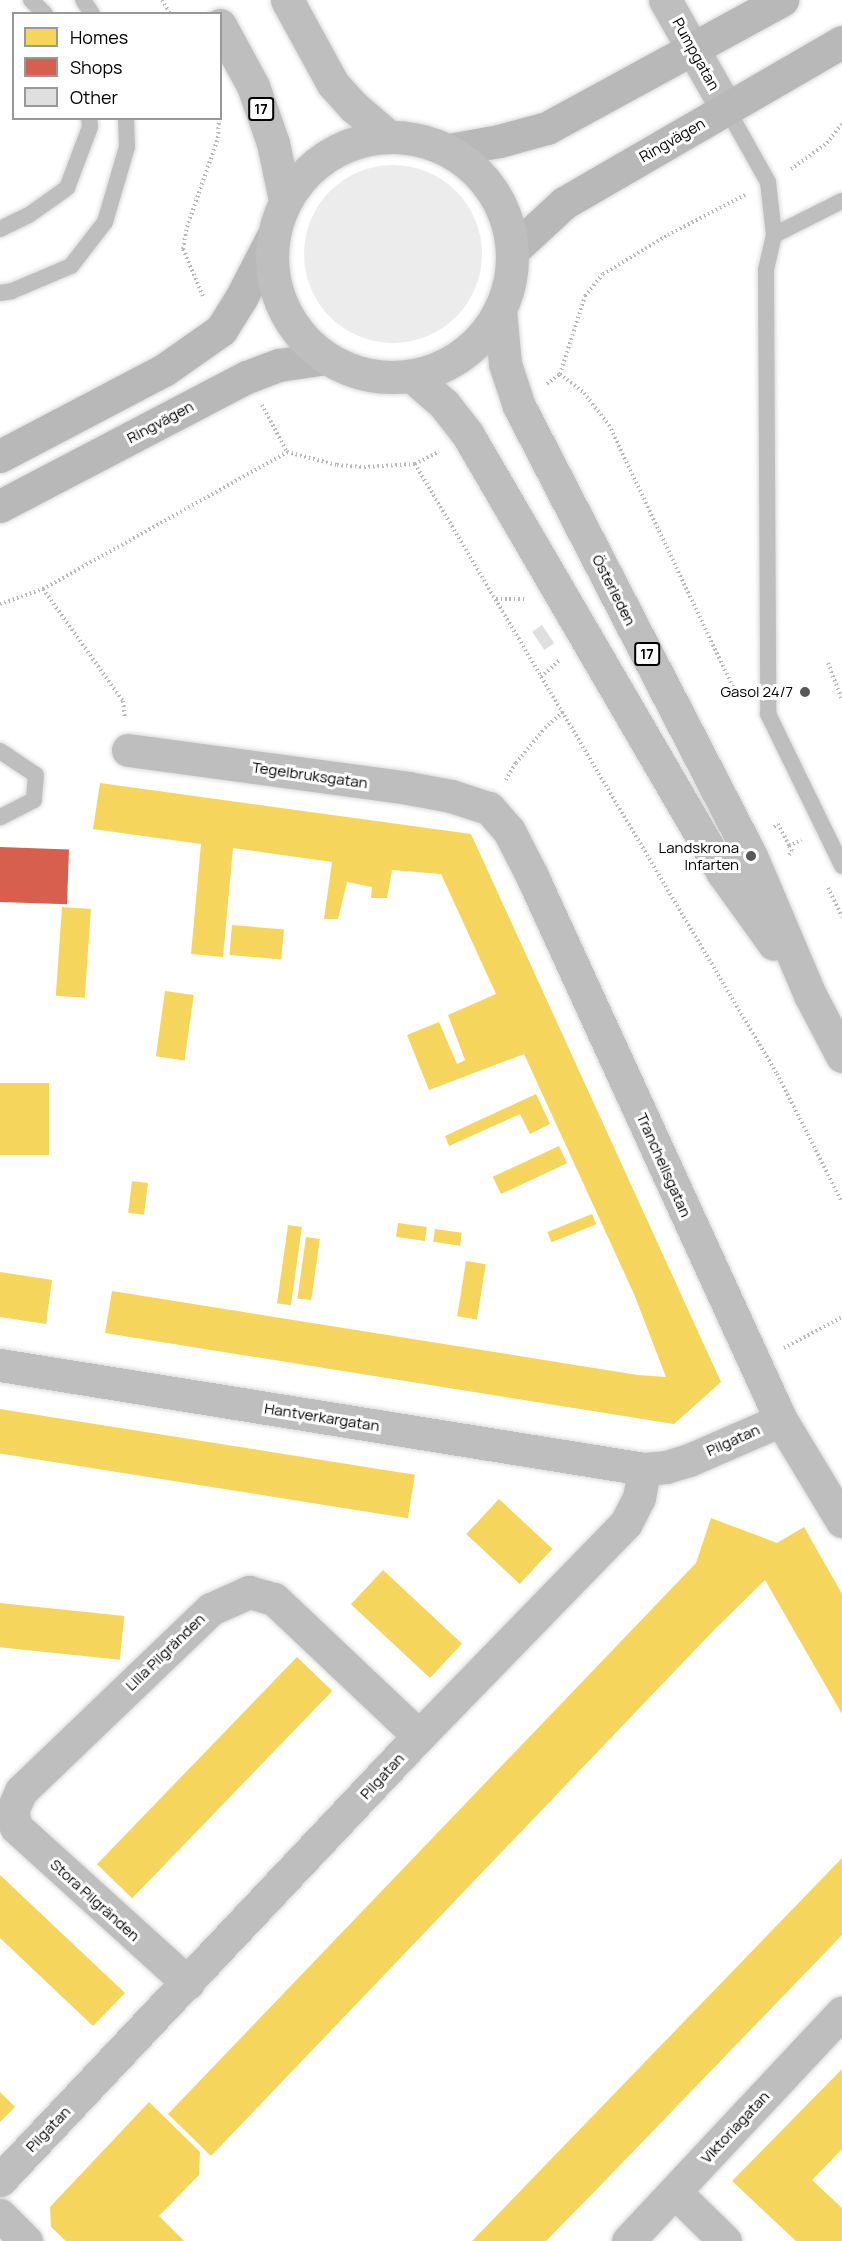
<!DOCTYPE html>
<meta charset="utf-8">
<style>
body{margin:0}
#map{position:relative;width:842px;height:2241px;overflow:hidden;background:#fff;font-family:Manrope,sans-serif}
div>[style]{position:absolute}
.green>*{inset:0;background:#ececec}
.round{border-radius:50%}
.homes>*{inset:0;background:#f6d55c;transform-origin:0 0}
.shops>*{inset:0;background:#d6604d;transform-origin:0 0}
.building>*{inset:0;background:#dfdfdf;transform-origin:0 0}
.path>*{height:4px;margin-top:-2px;transform-origin:0;background:repeating-linear-gradient(90deg,#b9b9b9 0 1.5px,transparent 0 4.5px)}
.roads{filter:drop-shadow(0 0 2px #dbdbdb) drop-shadow(0 0 2px #dbdbdb)}
.lane>*{height:16px;margin:-8px;padding:0 8px;transform-origin:8px;border-radius:8px;background:#bebebe}
.street>*{height:33px;margin:-16.5px;padding:0 16.5px;transform-origin:16.5px;border-radius:16.5px;background:#bebebe}
.secondary>*{height:33px;margin:-16.5px;padding:0 16.5px;transform-origin:16.5px;border-radius:16.5px;background:#b8b8b8}
.primary>*{height:33px;margin:-16.5px;padding:0 16.5px;transform-origin:16.5px;border-radius:16.5px;background:#bebebe}
.primary>.ring{margin:-16.5px;padding:0;box-sizing:content-box;background:none;border:33px solid #bebebe;border-radius:50%}
.dots>*{width:16px;height:16px;translate:-50% -50%;box-sizing:border-box;border:3px solid #fff;border-radius:50%}
span{translate:-50% -50%;white-space:nowrap;text-align:center;line-height:1.15;-webkit-text-stroke:6px #fff;paint-order:stroke}
.shield-label span{padding:2px 4px;background:#fff;border:2px solid;border-radius:4px;-webkit-text-stroke-width:0}
.shield-label{font-size:14px;color:#000;font-weight:700}
.street-label{font-size:15px;color:#000}
.poi-label{font-size:15px;color:#000}
.right{translate:-100% -50%;text-align:right}
.legend{position:absolute;left:12px;top:12px;width:210px;height:108px;box-sizing:border-box;background:#fff;border:2px solid #999;margin:0;padding:8px 10px;list-style:none;font-size:18px;color:#000}
.legend li{display:flex;align-items:center;gap:12px;height:30px}
.legend b{width:30px;border:2px solid #999}
</style>
<div id="map">
<div class="green">
<div class="round" style="left:304px;top:165px;width:178px;height:178px"></div>
</div>
<div class="homes">
<div style="clip-path:polygon(100px 783px,471px 834px,721px 1382px,674px 1424px,105px 1333px,112px 1291px,638px 1375px,666px 1377px,634px 1294px,524px 1054px,429px 1090px,407px 1035px,439px 1022px,457px 1064px,465px 1060px,448px 1015px,496px 994px,441px 874px,392px 870px,387px 898px,371px 898px,372px 887px,347px 882px,338px 919px,324px 919px,332px 862px,233px 848px,223px 957px,191px 954px,201px 844px,93px 829px)"></div>
<div style="left:62px;top:907px;width:29px;height:89px;rotate:4deg"></div>
<div style="left:232px;top:925px;width:52px;height:30px;rotate:5deg"></div>
<div style="left:165px;top:991px;width:29px;height:66px;rotate:8deg"></div>
<div style="left:0;top:1083px;width:49px;height:72px"></div>
<div style="clip-path:polygon(536px 1094px,550px 1124px,530px 1134px,520px 1114px,449px 1146px,445px 1136px)"></div>
<div style="left:559px;top:1146px;width:19px;height:73px;rotate:65deg"></div>
<div style="left:132px;top:1181px;width:16px;height:32px;rotate:7deg"></div>
<div style="left:592px;top:1214px;width:11px;height:48px;rotate:68deg"></div>
<div style="left:398px;top:1223px;width:29px;height:14px;rotate:8deg"></div>
<div style="left:288px;top:1225px;width:14px;height:79px;rotate:8deg"></div>
<div style="left:435px;top:1229px;width:27px;height:13px;rotate:8deg"></div>
<div style="left:306px;top:1237px;width:14px;height:62px;rotate:8deg"></div>
<div style="left:466px;top:1261px;width:20px;height:56px;rotate:9deg"></div>
<div style="clip-path:polygon(0 1272px,52px 1280px,46px 1324px,0 1317px)"></div>
<div style="left:0;top:1409px;width:420px;height:44px;rotate:9deg"></div>
<div style="left:499px;top:1499px;width:73px;height:48px;rotate:43deg"></div>
<div style="clip-path:polygon(711px 1518px,777px 1543px,804px 1527px,842px 1594px,842px 1714px,765px 1580px,714px 1630px,211px 2156px,168px 2114px,696px 1563px)"></div>
<div style="left:383px;top:1570px;width:108px;height:47px;rotate:43deg"></div>
<div style="left:0;top:1603px;width:125px;height:44px;rotate:6deg"></div>
<div style="left:297px;top:1657px;width:49px;height:288px;rotate:44deg"></div>
<div style="clip-path:polygon(842px 1858px,842px 1935px,595px 2191px,546px 2241px,472px 2241px)"></div>
<div style="clip-path:polygon(0 1875px,125px 1993px,93px 2026px,0 1938px)"></div>
<div style="clip-path:polygon(842px 2069px,842px 2149px,812px 2180px,842px 2208px,842px 2241px,796px 2241px,732px 2181px)"></div>
<div style="clip-path:polygon(0 2092px,15px 2107px,0 2122px)"></div>
<div style="clip-path:polygon(149px 2102px,200px 2152px,199px 2175px,159px 2216px,184px 2241px,66px 2241px,51px 2227px,50px 2207px)"></div>
</div>
<div class="shops">
<div style="left:0;top:847px;width:69px;height:55px;rotate:2deg"></div>
</div>
<div class="building">
<div style="left:542px;top:625px;width:22px;height:12px;rotate:56deg"></div>
</div>
<div class="path">
<div style="left:162px;top:0;width:16px;rotate:60deg"></div>
<div style="left:791px;top:169px;width:44px;rotate:-35.8deg"></div>
<div style="left:827px;top:143px;width:24px;rotate:-52deg"></div>
<div style="left:203px;top:296px;width:51px;rotate:-113.1deg"></div>
<div style="left:183px;top:249px;width:22px;rotate:-80deg"></div>
<div style="left:187px;top:227px;width:94px;rotate:-70.8deg"></div>
<div style="left:218px;top:138px;width:20px;rotate:-87deg"></div>
<div style="left:560px;top:374px;width:31px;rotate:38deg"></div>
<div style="left:584px;top:393px;width:41px;rotate:52deg"></div>
<div style="left:609px;top:425px;width:306px;rotate:64.7deg"></div>
<div style="left:547px;top:384px;width:16px;rotate:-38deg"></div>
<div style="left:560px;top:374px;width:82px;rotate:-72.2deg"></div>
<div style="left:585px;top:296px;width:28px;rotate:-51deg"></div>
<div style="left:603px;top:274px;width:76px;rotate:-31deg"></div>
<div style="left:668px;top:235px;width:87px;rotate:-27.5deg"></div>
<div style="left:262px;top:405px;width:53px;rotate:62deg"></div>
<div style="left:415px;top:464px;width:709px;rotate:59.31deg"></div>
<div style="left:777px;top:1074px;width:144px;rotate:63.1deg"></div>
<div style="left:43px;top:589px;width:138px;rotate:54.5deg"></div>
<div style="left:123px;top:701px;width:18px;rotate:84deg"></div>
<div style="left:496px;top:599px;width:28px"></div>
<div style="left:0;top:604px;width:46px;rotate:-19.2deg"></div>
<div style="left:43px;top:589px;width:280px;rotate:-29.3deg"></div>
<div style="left:287px;top:452px;width:52px;rotate:14.6deg"></div>
<div style="left:337px;top:465px;width:27px;rotate:4deg"></div>
<div style="left:364px;top:467px;width:51px;rotate:-3.4deg"></div>
<div style="left:415px;top:464px;width:27px;rotate:-27deg"></div>
<div style="left:828px;top:663px;width:39px;rotate:69deg"></div>
<div style="left:541px;top:677px;width:25px;rotate:-42deg"></div>
<div style="left:506px;top:780px;width:20px;rotate:-60deg"></div>
<div style="left:516px;top:763px;width:45px;rotate:-50.4deg"></div>
<div style="left:545px;top:728px;width:24px;rotate:-42deg"></div>
<div style="left:774px;top:827px;width:5px;rotate:-37deg"></div>
<div style="left:778px;top:824px;width:25px;rotate:63deg"></div>
<div style="left:789px;top:846px;width:14px;rotate:-25deg"></div>
<div style="left:789px;top:855px;width:5px;rotate:-53deg"></div>
<div style="left:792px;top:851px;width:6px;rotate:-121deg"></div>
<div style="left:828px;top:888px;width:32px;rotate:64deg"></div>
<div style="left:784px;top:1348px;width:66px;rotate:-28.1deg"></div>
</div>
<div class="roads">
<div class="lane">
<div style="left:31px;top:0;width:20px;rotate:45deg"></div>
<div style="left:83px;top:0;width:17px;rotate:57deg"></div>
<div style="left:727px;top:109px;width:84px;rotate:60.7deg"></div>
<div style="left:768px;top:182px;width:53px;rotate:83.5deg"></div>
<div style="left:774px;top:235px;width:36px;rotate:103deg"></div>
<div style="left:766px;top:270px;width:444px;rotate:89.7deg"></div>
<div style="left:768px;top:714px;width:169px;rotate:64deg"></div>
<div style="left:0;top:229px;width:32px;rotate:-26deg"></div>
<div style="left:29px;top:215px;width:47px;rotate:-35.4deg"></div>
<div style="left:67px;top:188px;width:65px;rotate:-69.3deg"></div>
<div style="left:90px;top:127px;width:9px;rotate:-96deg"></div>
<div style="left:774px;top:235px;width:76px;rotate:-26.6deg"></div>
<div style="left:0;top:293px;width:12px;rotate:-9deg"></div>
<div style="left:12px;top:291px;width:64px;rotate:-23deg"></div>
<div style="left:71px;top:266px;width:56px;rotate:-52.3deg"></div>
<div style="left:105px;top:222px;width:78px;rotate:-73.7deg"></div>
<div style="left:127px;top:147px;width:29px;rotate:-92deg"></div>
<div style="left:0;top:751px;width:43px;rotate:33.7deg"></div>
<div style="left:36px;top:775px;width:25px;rotate:95deg"></div>
<div style="left:34px;top:800px;width:38px;rotate:153deg"></div>
</div>
<div class="street">
<div style="left:665px;top:0;width:125px;rotate:60.4deg"></div>
<div style="left:128px;top:750px;width:283px;rotate:7.7deg"></div>
<div style="left:408px;top:788px;width:44px;rotate:10.5deg"></div>
<div style="left:451px;top:796px;width:40px;rotate:18deg"></div>
<div style="left:489px;top:808px;width:30px;rotate:49deg"></div>
<div style="left:509px;top:831px;width:51px;rotate:62.9deg"></div>
<div style="left:532px;top:876px;width:598px;rotate:65.41deg"></div>
<div style="left:781px;top:1420px;width:118px;rotate:58.9deg"></div>
<div style="left:0;top:1365px;width:652px;rotate:9.17deg"></div>
<div style="left:188px;top:1983px;width:232px;rotate:-137.8deg"></div>
<div style="left:16px;top:1827px;width:16px;rotate:-104deg"></div>
<div style="left:12px;top:1811px;width:22px;rotate:-66deg"></div>
<div style="left:21px;top:1791px;width:263px;rotate:-43.8deg"></div>
<div style="left:211px;top:1609px;width:42px;rotate:-24.1deg"></div>
<div style="left:249px;top:1592px;width:26px;rotate:16deg"></div>
<div style="left:274px;top:1599px;width:199px;rotate:43.4deg"></div>
<div style="left:0;top:2180px;width:610px;rotate:-46.66deg"></div>
<div style="left:419px;top:1736px;width:297px;rotate:-45.8deg"></div>
<div style="left:626px;top:1523px;width:28px;rotate:-63deg"></div>
<div style="left:639px;top:1498px;width:29px;rotate:-80deg"></div>
<div style="left:644px;top:1469px;width:22px;rotate:-5deg"></div>
<div style="left:666px;top:1467px;width:24px;rotate:-17deg"></div>
<div style="left:689px;top:1460px;width:100px;rotate:-23.5deg"></div>
<div style="left:675px;top:2192px;width:70px;rotate:44.4deg"></div>
<div style="left:0;top:2215px;width:37px;rotate:45deg"></div>
<div style="left:628px;top:2241px;width:313px;rotate:-46.9deg"></div>
</div>
<div class="secondary">
<div style="left:449px;top:150px;width:51px;rotate:-10.2deg"></div>
<div style="left:499px;top:141px;width:50px;rotate:-15.2deg"></div>
<div style="left:547px;top:128px;width:268px;rotate:-28.6deg"></div>
<div style="left:512px;top:251px;width:71px;rotate:-42.7deg"></div>
<div style="left:564px;top:203px;width:321px;rotate:-30.1deg"></div>
<div style="left:0;top:456px;width:185px;rotate:-27.7deg"></div>
<div style="left:164px;top:370px;width:70px;rotate:-35.1deg"></div>
<div style="left:221px;top:330px;width:38px;rotate:-58deg"></div>
<div style="left:241px;top:298px;width:70px;rotate:-62.7deg"></div>
<div style="left:0;top:506px;width:279px;rotate:-27.6deg"></div>
<div style="left:247px;top:377px;width:34px;rotate:-21deg"></div>
<div style="left:279px;top:365px;width:48px;rotate:-8.5deg"></div>
</div>
<div class="primary">
<div style="left:287px;top:0;width:96px;rotate:61.3deg"></div>
<div style="left:333px;top:84px;width:31px;rotate:48deg"></div>
<div style="left:354px;top:107px;width:45px;rotate:40.5deg"></div>
<div style="left:220px;top:25px;width:69px;rotate:61.6deg"></div>
<div style="left:253px;top:86px;width:60px;rotate:70.7deg"></div>
<div style="left:273px;top:143px;width:58px;rotate:78.1deg"></div>
<div class="ring" style="left:272px;top:137px;width:207px;height:207px"></div>
<div style="left:500px;top:310px;width:54px;rotate:84.7deg"></div>
<div style="left:505px;top:364px;width:44px;rotate:71.6deg"></div>
<div style="left:519px;top:406px;width:506px;rotate:62.73deg"></div>
<div style="left:751px;top:856px;width:151px;rotate:67deg"></div>
<div style="left:810px;top:995px;width:69px;rotate:62.3deg"></div>
<div style="left:412px;top:376px;width:43px;rotate:41.2deg"></div>
<div style="left:444px;top:404px;width:39px;rotate:52deg"></div>
<div style="left:468px;top:435px;width:507px;rotate:59.79deg"></div>
<div style="left:723px;top:873px;width:87px;rotate:54.3deg"></div>
</div>
</div>
<div class="dots">
<div style="left:805px;top:692px;background:#595959"></div>
<div style="left:751px;top:856px;background:#595959"></div>
</div>
<div class="shield-label">
<span style="left:261px;top:109px">17</span>
<span style="left:647px;top:654px">17</span>
</div>
<div class="street-label">
<span style="left:696px;top:54px;rotate:61deg">Pumpgatan</span>
<span style="left:672px;top:140px;rotate:-30deg">Ringvägen</span>
<span style="left:160px;top:422px;rotate:-28deg">Ringvägen</span>
<span style="left:614px;top:590px;rotate:63deg">Österleden</span>
<span style="left:310px;top:775px;rotate:8deg">Tegelbruksgatan</span>
<span style="left:664px;top:1165px;rotate:66deg">Tranchellsgatan</span>
<span style="left:322px;top:1417px;rotate:9deg">Hantverkargatan</span>
<span style="left:733px;top:1440px;rotate:-24deg">Pilgatan</span>
<span style="left:165px;top:1652px;rotate:-44deg">Lilla Pilgränden</span>
<span style="left:382px;top:1776px;rotate:-47deg">Pilgatan</span>
<span style="left:95px;top:1900px;rotate:42deg">Stora Pilgränden</span>
<span style="left:735px;top:2127px;rotate:-47deg">Viktoriagatan</span>
<span style="left:48px;top:2129px;rotate:-46deg">Pilgatan</span>
</div>
<div class="poi-label">
<span class="right" style="left:793px;top:692px">Gasol 24/7</span>
<span class="right" style="left:739px;top:856px">Landskrona<br>Infarten</span>
</div>
<ul class="legend">
<li><b style="height:16px;background:#f6d55c"></b>Homes</li>
<li><b style="height:16px;background:#d6604d"></b>Shops</li>
<li><b style="height:16px;background:#dfdfdf"></b>Other</li>
</ul>
</div>
